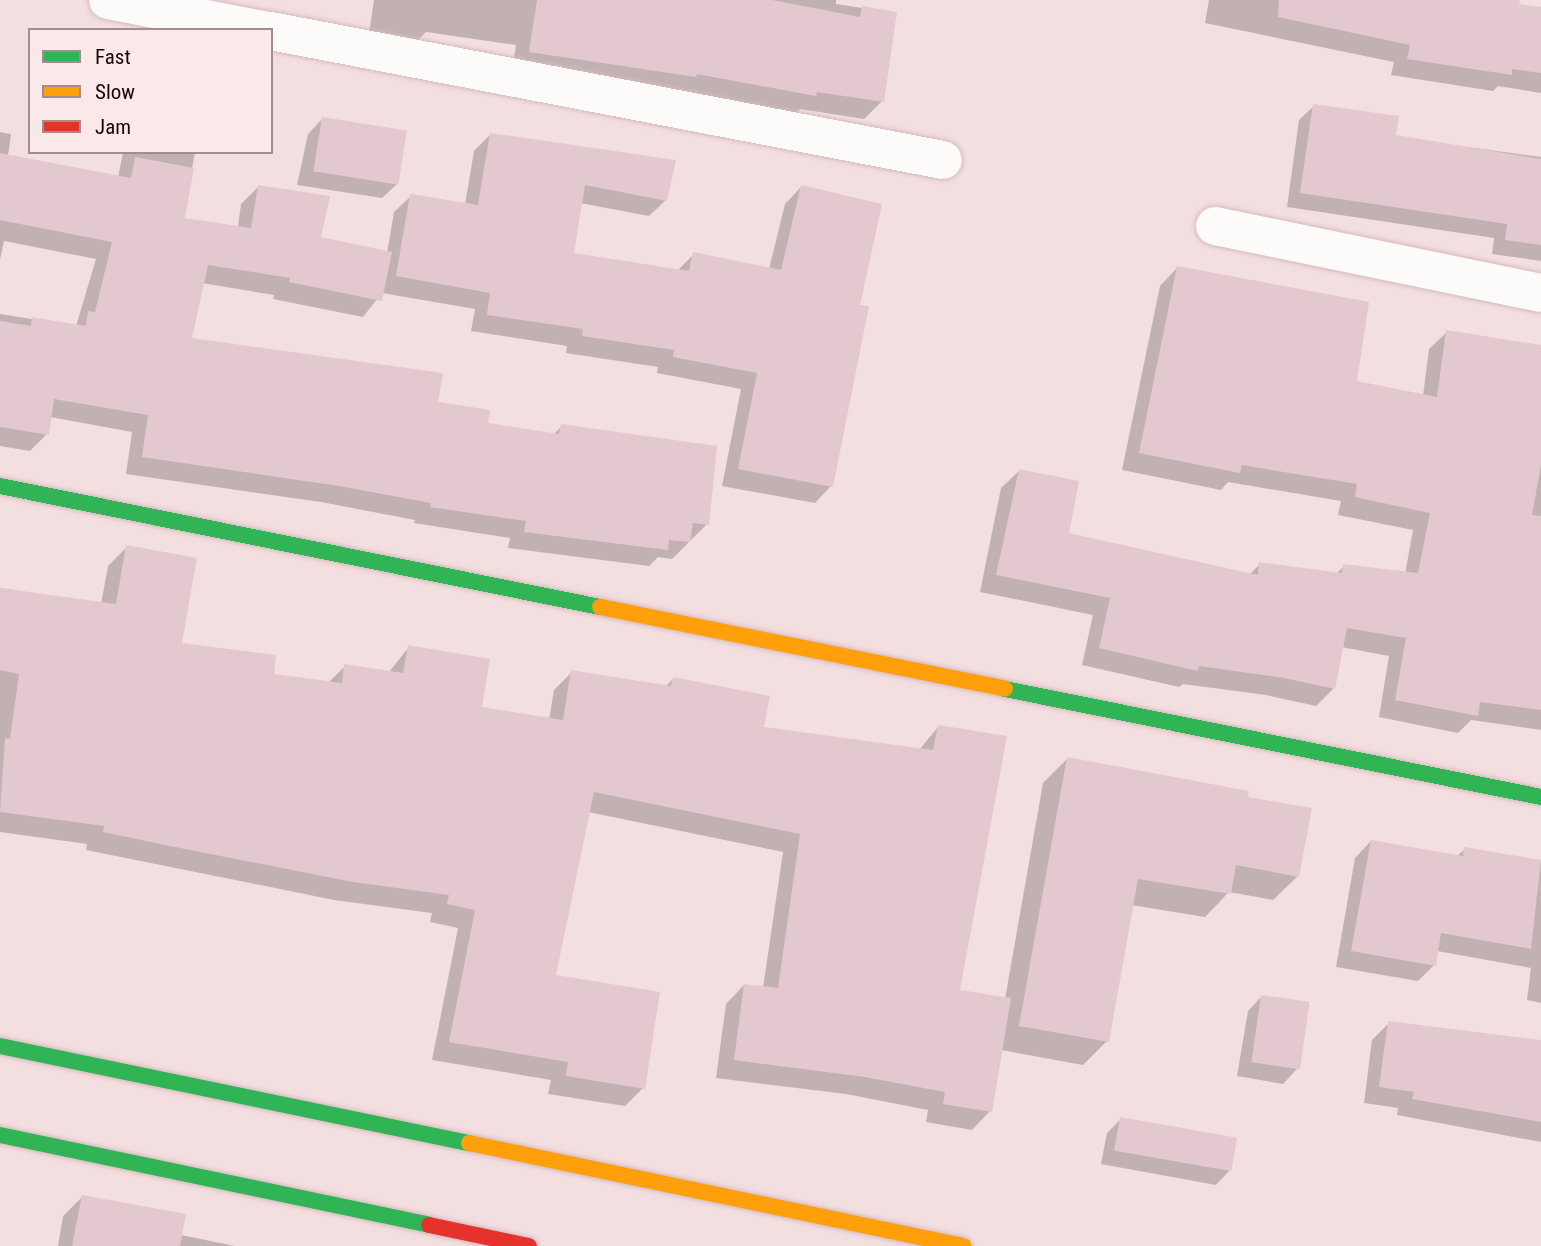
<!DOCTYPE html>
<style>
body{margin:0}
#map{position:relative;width:1541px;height:1246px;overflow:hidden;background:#f3dee0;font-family:"Roboto Condensed",sans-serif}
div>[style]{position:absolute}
.shadow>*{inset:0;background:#0003}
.building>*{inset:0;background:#e4c8d0;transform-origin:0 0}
.roads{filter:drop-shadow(0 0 2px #d5bbbd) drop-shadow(0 0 2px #d5bbbd)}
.street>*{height:38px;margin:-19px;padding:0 19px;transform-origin:19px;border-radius:19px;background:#fdfafa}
.fast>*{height:16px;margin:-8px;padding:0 8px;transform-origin:8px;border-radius:8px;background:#30b455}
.slow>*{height:16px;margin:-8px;padding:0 8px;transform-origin:8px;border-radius:8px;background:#ff9f0a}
.jam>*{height:16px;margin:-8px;padding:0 8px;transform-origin:8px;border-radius:8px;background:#e5322d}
span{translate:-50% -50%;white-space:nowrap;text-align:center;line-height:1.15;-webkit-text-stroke:5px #fbe8e9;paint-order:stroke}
.legend{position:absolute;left:28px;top:28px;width:245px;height:126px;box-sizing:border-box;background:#fbe8e9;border:2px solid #a38c8e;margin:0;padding:9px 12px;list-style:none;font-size:21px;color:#1e0306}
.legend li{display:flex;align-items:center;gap:14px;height:35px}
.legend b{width:35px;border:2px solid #a38c8e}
</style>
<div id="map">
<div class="shadow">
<div style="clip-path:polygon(374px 0,836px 0,836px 4px,895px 13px,882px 101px,864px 119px,800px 109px,796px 113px,512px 69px,516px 45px,426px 32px,417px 41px,369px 34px)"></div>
<div style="clip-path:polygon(1209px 0,1518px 0,1517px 5px,1541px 9px,1541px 93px,1498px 86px,1493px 91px,1391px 75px,1394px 62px,1205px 23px)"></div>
<div style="clip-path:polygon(1314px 106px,1395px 137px,1541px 157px,1541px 261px,1492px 254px,1494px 238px,1287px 207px,1299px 120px)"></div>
<div style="clip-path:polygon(322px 119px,397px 184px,382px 198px,297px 185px,308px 134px)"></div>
<div style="clip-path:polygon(0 132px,11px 134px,8px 156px,118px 178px,123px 152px,195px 152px,183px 219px,238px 227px,241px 204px,258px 187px,319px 239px,387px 253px,394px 212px,411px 196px,465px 205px,474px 151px,490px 135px,666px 200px,649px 216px,580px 203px,572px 255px,677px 271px,694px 254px,769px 269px,785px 204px,801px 187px,858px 306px,831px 486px,815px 503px,722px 486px,741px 389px,657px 373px,658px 367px,566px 353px,567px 346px,471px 331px,475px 309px,382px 293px,363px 317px,273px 299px,274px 295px,202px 283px,190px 340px,436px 404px,486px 424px,553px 435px,562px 426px,707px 524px,672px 559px,658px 557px,649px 566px,508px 548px,510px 538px,414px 523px,415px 520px,321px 502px,126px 474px,132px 432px,50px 417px,47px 434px,30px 451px,0 446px,0 314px,76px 326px,96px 259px,4px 241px,0 260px)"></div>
<div style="clip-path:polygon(1177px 268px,1355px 382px,1423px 396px,1429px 349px,1447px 332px,1541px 346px,1541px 730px,1471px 720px,1458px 733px,1379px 717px,1389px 656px,1341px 647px,1334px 688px,1316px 706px,1266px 695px,1183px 684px,1179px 687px,1082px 665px,1093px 615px,980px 592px,1001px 488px,1019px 471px,1067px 534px,1249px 575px,1260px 564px,1336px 574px,1344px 566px,1405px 574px,1413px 530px,1338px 515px,1341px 501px,1228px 482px,1221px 490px,1122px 470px,1160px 286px)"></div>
<div style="clip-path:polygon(127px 547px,180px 645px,272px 676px,328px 683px,345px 666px,389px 672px,409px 647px,480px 709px,549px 720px,554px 690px,572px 672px,665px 687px,674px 678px,762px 728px,919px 750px,938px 727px,958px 991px,1005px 999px,1043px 783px,1067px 759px,1246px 798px,1298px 876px,1273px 900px,1229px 892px,1205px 917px,1131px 905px,1107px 1041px,1083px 1065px,1001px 1050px,990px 1111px,972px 1130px,926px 1122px,928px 1110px,846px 1094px,716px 1078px,726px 1004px,744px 985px,763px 988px,783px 852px,588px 812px,554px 976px,643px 1088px,625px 1106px,548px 1094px,551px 1080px,432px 1060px,458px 928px,430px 922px,432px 913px,334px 900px,86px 850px,87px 844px,0 832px,0 588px,101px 604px,108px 566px)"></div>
<div style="clip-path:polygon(1371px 841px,1457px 856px,1465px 849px,1541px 862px,1541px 1003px,1527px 1000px,1531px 968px,1437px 951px,1434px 965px,1418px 981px,1336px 967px,1355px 858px)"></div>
<div style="clip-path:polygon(1262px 996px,1297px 1069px,1283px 1084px,1237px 1076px,1248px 1011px)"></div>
<div style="clip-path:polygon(1389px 1023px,1541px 1042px,1541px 1142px,1397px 1115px,1398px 1108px,1364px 1103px,1372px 1040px)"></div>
<div style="clip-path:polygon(1121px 1119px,1230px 1170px,1216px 1185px,1101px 1164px,1107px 1133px)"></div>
<div style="clip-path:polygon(82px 1197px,181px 1235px,235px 1246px,58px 1246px,63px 1216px)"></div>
</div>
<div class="building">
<div style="clip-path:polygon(537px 0,772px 0,860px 17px,862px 6px,897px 12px,884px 102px,817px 92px,816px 96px,697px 74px,696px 77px,529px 52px)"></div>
<div style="clip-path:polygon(1279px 0,1520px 0,1519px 4px,1541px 7px,1541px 73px,1512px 69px,1512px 75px,1407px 59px,1410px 45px,1278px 17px)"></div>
<div style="clip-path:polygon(1313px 104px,1399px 116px,1396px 135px,1541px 159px,1541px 245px,1505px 240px,1507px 224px,1300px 193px)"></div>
<div style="left:322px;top:117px;width:86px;height:55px;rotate:9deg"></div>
<div style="clip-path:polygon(490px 133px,676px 160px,667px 201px,585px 185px,574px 253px,689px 271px,693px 252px,781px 270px,801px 185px,882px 204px,860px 305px,869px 306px,833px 487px,738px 469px,757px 373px,673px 357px,674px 350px,582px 336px,583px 329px,487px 315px,490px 293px,396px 276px,410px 194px,478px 205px)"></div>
<div style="clip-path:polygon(0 153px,131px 178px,135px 157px,194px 168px,185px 218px,251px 228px,258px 185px,330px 196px,321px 237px,392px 252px,382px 301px,289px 282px,290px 278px,208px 265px,192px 338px,443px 373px,438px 402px,490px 410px,488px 423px,559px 434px,561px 424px,717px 446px,709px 525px,693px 523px,690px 542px,669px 540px,668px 550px,524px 532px,526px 521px,430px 507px,431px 503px,339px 486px,142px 457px,148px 415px,54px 399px,49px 435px,0 427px,0 321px,31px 326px,32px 317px,86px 326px,88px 311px,95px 312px,112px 242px,0 220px)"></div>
<div style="clip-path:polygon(1177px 266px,1369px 302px,1357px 381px,1437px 397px,1446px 330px,1541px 345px,1541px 465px,1532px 515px,1541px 516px,1541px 710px,1480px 702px,1478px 716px,1395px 700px,1406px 638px,1347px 628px,1335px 689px,1284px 678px,1199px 666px,1198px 671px,1099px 648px,1110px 598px,996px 575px,1019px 469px,1079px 481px,1069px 533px,1258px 575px,1259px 562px,1342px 573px,1343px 564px,1418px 573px,1430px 513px,1355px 497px,1357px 484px,1242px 465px,1240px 473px,1139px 453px)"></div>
<div style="clip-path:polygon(126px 545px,197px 558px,182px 643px,276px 655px,274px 674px,342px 683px,344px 664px,403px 673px,408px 645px,490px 659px,482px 707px,563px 720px,571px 670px,671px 686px,673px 677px,770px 696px,764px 727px,933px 750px,938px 725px,1007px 736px,960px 990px,1011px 998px,992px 1112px,943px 1104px,945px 1092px,865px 1077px,734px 1060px,744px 984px,778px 988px,800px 834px,594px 792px,556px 975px,660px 992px,645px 1089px,566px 1076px,568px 1062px,449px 1042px,475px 910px,447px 904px,449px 895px,353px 882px,180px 848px,103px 832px,104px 826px,0 812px,5px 738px,10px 739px,19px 674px,0 670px,0 588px,116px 604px)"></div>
<div style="clip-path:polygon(1067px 757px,1249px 791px,1248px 797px,1312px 808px,1299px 877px,1236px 865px,1231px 894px,1138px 879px,1109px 1042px,1019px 1026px)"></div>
<div style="clip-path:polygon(1371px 840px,1463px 856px,1464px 847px,1541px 860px,1531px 949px,1441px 933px,1436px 966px,1351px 951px)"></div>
<div style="left:1261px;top:995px;width:49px;height:68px;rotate:8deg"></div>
<div style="clip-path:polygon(1388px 1021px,1541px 1040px,1541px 1122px,1412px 1099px,1414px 1092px,1379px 1087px)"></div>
<div style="left:1120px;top:1117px;width:119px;height:34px;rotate:10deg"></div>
<div style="clip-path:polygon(82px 1195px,186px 1214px,180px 1246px,72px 1246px)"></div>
</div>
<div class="roads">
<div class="street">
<div style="left:108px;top:0;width:158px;rotate:11deg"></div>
<div style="left:271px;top:31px;width:684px;rotate:10.87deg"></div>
<div style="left:1215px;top:226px;width:333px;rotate:11.6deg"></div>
</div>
<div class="fast">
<div style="left:0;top:486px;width:612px;rotate:11.4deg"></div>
<div style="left:1005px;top:689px;width:547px;rotate:11.39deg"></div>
<div style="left:0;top:1046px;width:479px;rotate:11.7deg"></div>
<div style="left:0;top:1135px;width:438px;rotate:11.8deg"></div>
</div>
<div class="slow">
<div style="left:600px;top:607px;width:413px;rotate:11.4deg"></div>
<div style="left:469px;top:1143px;width:505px;rotate:11.78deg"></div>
</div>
<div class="jam">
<div style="left:429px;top:1225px;width:102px;rotate:11.9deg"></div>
</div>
</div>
<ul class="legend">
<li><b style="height:9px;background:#30b455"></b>Fast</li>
<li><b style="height:9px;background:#ff9f0a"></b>Slow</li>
<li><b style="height:9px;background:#e5322d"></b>Jam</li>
</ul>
</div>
